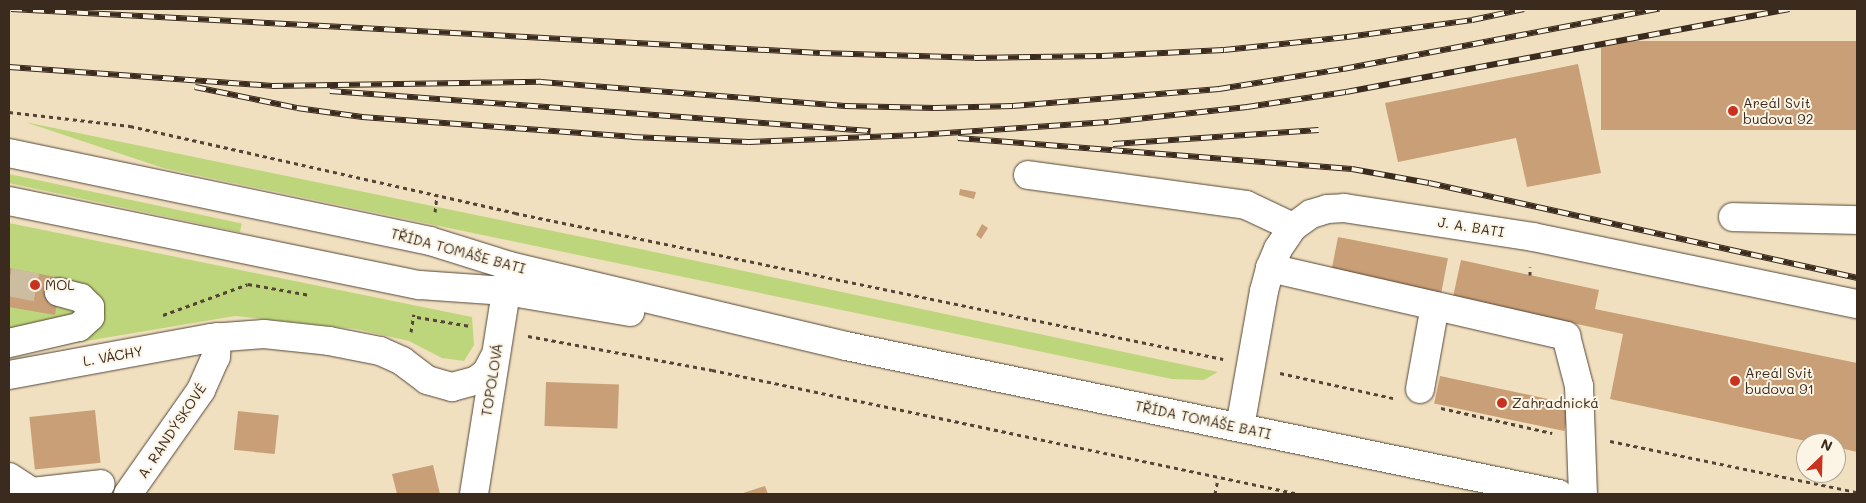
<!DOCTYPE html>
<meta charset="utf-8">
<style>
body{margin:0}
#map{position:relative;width:1866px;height:503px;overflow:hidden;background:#f0e0c0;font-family:Mali,sans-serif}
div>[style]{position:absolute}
.green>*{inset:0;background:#bed67b;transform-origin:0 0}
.building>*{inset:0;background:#c99f77;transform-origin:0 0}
.minor-tunnel>*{height:28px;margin-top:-14px;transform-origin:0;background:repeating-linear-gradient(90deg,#ccbca0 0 28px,transparent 0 42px)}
.path>*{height:3px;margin-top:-1.5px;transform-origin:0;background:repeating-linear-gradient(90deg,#564536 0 4px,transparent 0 8px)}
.roads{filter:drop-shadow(0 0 1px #564536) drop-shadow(0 0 1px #564536)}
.minor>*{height:28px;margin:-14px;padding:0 14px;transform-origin:14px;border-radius:14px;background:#fff}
.major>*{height:28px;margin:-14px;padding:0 14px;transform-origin:14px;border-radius:14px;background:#fff}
.rail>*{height:5.5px;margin-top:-2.75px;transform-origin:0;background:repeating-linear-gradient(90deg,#fcf5e5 0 11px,#3b2a1e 0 22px);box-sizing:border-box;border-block:1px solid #3b2a1e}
.dots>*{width:14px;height:14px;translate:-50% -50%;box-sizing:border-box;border:2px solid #fcf5e5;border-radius:50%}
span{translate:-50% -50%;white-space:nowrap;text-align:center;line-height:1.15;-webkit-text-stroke:4px #fcf5e5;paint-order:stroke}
.poi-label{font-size:14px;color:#3b2a1e}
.left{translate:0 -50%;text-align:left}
.street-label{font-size:14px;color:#3b2a1e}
.frame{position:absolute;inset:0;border:10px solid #3b2a1e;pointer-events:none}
.north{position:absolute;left:1796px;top:433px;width:50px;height:50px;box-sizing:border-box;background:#fcf5e5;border:1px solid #afa495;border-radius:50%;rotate:24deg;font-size:14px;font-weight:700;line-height:20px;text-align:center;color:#3b2a1e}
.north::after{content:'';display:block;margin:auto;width:18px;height:22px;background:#c8321e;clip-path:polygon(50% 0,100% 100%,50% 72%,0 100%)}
</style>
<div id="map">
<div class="green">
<div style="clip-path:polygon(25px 122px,626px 246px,1218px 372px,1204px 380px,1172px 379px,219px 180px,163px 168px)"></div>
<div style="left:9px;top:174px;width:238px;height:9px;rotate:12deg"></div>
<div style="clip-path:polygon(9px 223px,472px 317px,474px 345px,464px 361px,442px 358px,409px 341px,356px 329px,235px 316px,9px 354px)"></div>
</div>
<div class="building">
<div style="left:1857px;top:41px;width:89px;height:256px;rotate:90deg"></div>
<div style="clip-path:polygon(1578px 64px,1601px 173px,1527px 187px,1516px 138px,1398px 162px,1385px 103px)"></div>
<div style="clip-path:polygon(960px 189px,976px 192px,974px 199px,959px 195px)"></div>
<div style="clip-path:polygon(982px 224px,988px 228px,981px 239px,976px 235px)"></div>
<div style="left:1338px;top:237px;width:112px;height:35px;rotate:11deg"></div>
<div style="clip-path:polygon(1461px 260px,1599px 290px,1595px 309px,1857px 363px,1857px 452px,1836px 447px,1836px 443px,1815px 443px,1610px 399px,1623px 334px,1453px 297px)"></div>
<div style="clip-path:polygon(9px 268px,61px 278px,55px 315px,9px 307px)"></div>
<div style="left:1440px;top:376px;width:133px;height:28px;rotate:12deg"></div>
<div style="left:546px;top:382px;width:73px;height:44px;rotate:2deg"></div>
<div style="left:95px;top:410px;width:53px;height:66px;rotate:84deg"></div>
<div style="left:238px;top:411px;width:41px;height:39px;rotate:6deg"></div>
<div style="clip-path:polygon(433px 465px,440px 494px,397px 494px,392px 474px)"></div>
<div style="clip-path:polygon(765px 486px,768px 494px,740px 494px)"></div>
</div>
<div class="minor-tunnel">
<div style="left:9px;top:282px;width:51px;rotate:11.3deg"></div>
</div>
<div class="path">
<div style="left:9px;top:112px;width:122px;rotate:6.6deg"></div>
<div style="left:130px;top:126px;width:395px;rotate:12.7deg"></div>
<div style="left:515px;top:213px;width:723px;rotate:11.65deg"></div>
<div style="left:435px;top:212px;width:17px;rotate:-83deg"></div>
<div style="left:1530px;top:275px;width:8px;rotate:-90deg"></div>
<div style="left:163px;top:315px;width:90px;rotate:-20deg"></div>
<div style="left:248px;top:284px;width:63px;rotate:10.1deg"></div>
<div style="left:417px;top:317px;width:54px;rotate:9.6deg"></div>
<div style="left:411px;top:332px;width:18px;rotate:-81deg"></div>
<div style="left:528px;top:336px;width:187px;rotate:10.5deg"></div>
<div style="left:712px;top:370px;width:600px;rotate:11.93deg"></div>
<div style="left:1280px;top:373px;width:116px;rotate:12.5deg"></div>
<div style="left:1441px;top:408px;width:114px;rotate:12.7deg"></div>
<div style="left:1610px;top:441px;width:252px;rotate:11.7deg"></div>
<div style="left:1215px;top:494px;width:16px;rotate:-79deg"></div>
</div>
<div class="roads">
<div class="minor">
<div style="left:1028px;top:175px;width:220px;rotate:7.8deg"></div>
<div style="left:1246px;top:205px;width:52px;rotate:25.1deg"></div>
<div style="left:1733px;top:217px;width:124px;rotate:1.4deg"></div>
<div style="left:1270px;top:268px;width:304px;rotate:12.9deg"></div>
<div style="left:1566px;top:336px;width:52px;rotate:75.4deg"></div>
<div style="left:1579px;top:386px;width:108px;rotate:87.9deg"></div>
<div style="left:9px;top:343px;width:72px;rotate:-12.9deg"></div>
<div style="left:79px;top:327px;width:15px;rotate:-42deg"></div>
<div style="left:90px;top:317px;width:10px;rotate:-90deg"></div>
<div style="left:90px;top:307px;width:13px;rotate:-135deg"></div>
<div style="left:81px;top:298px;width:23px;rotate:-165deg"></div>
<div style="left:9px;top:375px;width:205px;rotate:-10.4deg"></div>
<div style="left:211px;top:338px;width:53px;rotate:-4.3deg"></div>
<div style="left:264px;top:334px;width:65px;rotate:6.1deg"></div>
<div style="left:329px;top:341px;width:52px;rotate:11.1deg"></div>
<div style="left:380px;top:351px;width:24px;rotate:24deg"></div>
<div style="left:402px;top:361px;width:31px;rotate:37deg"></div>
<div style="left:427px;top:380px;width:26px;rotate:16deg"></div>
<div style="left:452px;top:387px;width:24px;rotate:-15deg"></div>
<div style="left:475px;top:381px;width:14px;rotate:-36deg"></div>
<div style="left:486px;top:373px;width:17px;rotate:-62deg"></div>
<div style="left:1420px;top:389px;width:84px;rotate:-79.8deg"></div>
<div style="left:1240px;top:427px;width:138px;rotate:-80deg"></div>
<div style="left:1264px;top:291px;width:24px;rotate:-75deg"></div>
<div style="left:1270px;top:268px;width:21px;rotate:-67deg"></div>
<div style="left:1278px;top:249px;width:27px;rotate:-56deg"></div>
<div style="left:1293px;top:227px;width:22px;rotate:-36deg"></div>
<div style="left:1311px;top:214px;width:17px;rotate:-17deg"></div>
<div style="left:1327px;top:209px;width:17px;rotate:-3deg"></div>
<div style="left:1344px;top:208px;width:191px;rotate:8.7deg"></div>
<div style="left:1533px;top:237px;width:331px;rotate:11.7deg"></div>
<div style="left:9px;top:477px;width:27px;rotate:33deg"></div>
<div style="left:32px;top:492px;width:69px;rotate:-6.6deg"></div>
<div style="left:128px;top:494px;width:127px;rotate:-54.9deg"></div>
<div style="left:201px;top:390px;width:36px;rotate:-66deg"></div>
<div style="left:216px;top:357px;width:20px;rotate:-87deg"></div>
<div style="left:474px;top:494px;width:230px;rotate:-81deg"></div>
</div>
<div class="major">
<div style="left:9px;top:153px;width:430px;rotate:11.8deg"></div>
<div style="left:430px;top:241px;width:84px;rotate:17.4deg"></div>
<div style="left:510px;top:266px;width:345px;rotate:13.4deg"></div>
<div style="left:846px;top:346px;width:728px;rotate:11.73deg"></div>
<div style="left:9px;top:201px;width:419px;rotate:11.6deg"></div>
<div style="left:420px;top:285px;width:86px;rotate:4deg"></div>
<div style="left:506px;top:291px;width:126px;rotate:9.6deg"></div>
</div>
</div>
<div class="rail">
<div style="left:11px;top:9px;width:810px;rotate:3.11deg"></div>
<div style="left:820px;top:53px;width:155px;rotate:1.8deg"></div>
<div style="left:975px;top:58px;width:127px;rotate:-0.9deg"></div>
<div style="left:1102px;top:56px;width:122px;rotate:-2.8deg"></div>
<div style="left:1224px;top:50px;width:124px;rotate:-6deg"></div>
<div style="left:1347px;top:37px;width:126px;rotate:-7.7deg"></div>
<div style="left:1472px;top:20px;width:53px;rotate:-11.9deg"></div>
<div style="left:9px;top:67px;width:264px;rotate:4.1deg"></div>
<div style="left:272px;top:86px;width:269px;rotate:-0.9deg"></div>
<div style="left:541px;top:82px;width:305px;rotate:4.5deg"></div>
<div style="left:845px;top:106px;width:90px;rotate:1.3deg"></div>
<div style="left:935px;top:108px;width:78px;rotate:-1.5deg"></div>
<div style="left:1013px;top:106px;width:207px;rotate:-4.7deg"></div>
<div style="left:1219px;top:89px;width:126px;rotate:-9.2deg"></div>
<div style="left:1343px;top:69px;width:322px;rotate:-10.8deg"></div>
<div style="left:195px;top:87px;width:104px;rotate:11.6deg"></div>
<div style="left:297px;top:108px;width:66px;rotate:7.9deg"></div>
<div style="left:362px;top:117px;width:271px;rotate:4.2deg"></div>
<div style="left:632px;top:137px;width:117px;rotate:2.4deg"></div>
<div style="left:749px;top:142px;width:168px;rotate:-2.4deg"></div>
<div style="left:917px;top:135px;width:192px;rotate:-3.9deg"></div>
<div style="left:1109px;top:122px;width:139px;rotate:-6.2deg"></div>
<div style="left:1247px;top:107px;width:100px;rotate:-8.6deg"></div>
<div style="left:1346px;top:92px;width:451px;rotate:-10.6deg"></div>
<div style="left:330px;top:91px;width:542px;rotate:4.23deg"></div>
<div style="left:958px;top:138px;width:395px;rotate:4.5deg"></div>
<div style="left:1352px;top:169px;width:78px;rotate:10.3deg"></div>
<div style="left:1429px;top:183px;width:438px;rotate:12.5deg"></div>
<div style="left:1113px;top:144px;width:206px;rotate:-3.9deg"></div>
</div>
<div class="dots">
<div style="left:1733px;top:111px;background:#c8321e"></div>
<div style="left:35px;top:285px;background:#c8321e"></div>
<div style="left:1735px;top:381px;background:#c8321e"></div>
<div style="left:1502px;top:403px;background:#c8321e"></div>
</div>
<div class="poi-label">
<span class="left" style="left:1743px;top:111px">Areál Svit<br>budova 92</span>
<span class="left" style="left:45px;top:285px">MOL</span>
<span class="left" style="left:1745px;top:381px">Areál Svit<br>budova 91</span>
<span class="left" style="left:1512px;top:403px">Zahradnická</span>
</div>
<div class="street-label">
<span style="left:1471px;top:227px;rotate:9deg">J. A. BATI</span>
<span style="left:458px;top:251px;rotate:15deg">TŘÍDA TOMÁŠE BATI</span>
<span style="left:113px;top:356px;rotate:-10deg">L. VÁCHY</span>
<span style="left:492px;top:380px;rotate:-81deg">TOPOLOVÁ</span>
<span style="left:1203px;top:420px;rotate:12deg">TŘÍDA TOMÁŠE BATI</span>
<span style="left:172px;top:431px;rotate:-56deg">A. RANDÝSKOVÉ</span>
</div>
<div class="frame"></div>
<div class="north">N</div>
</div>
